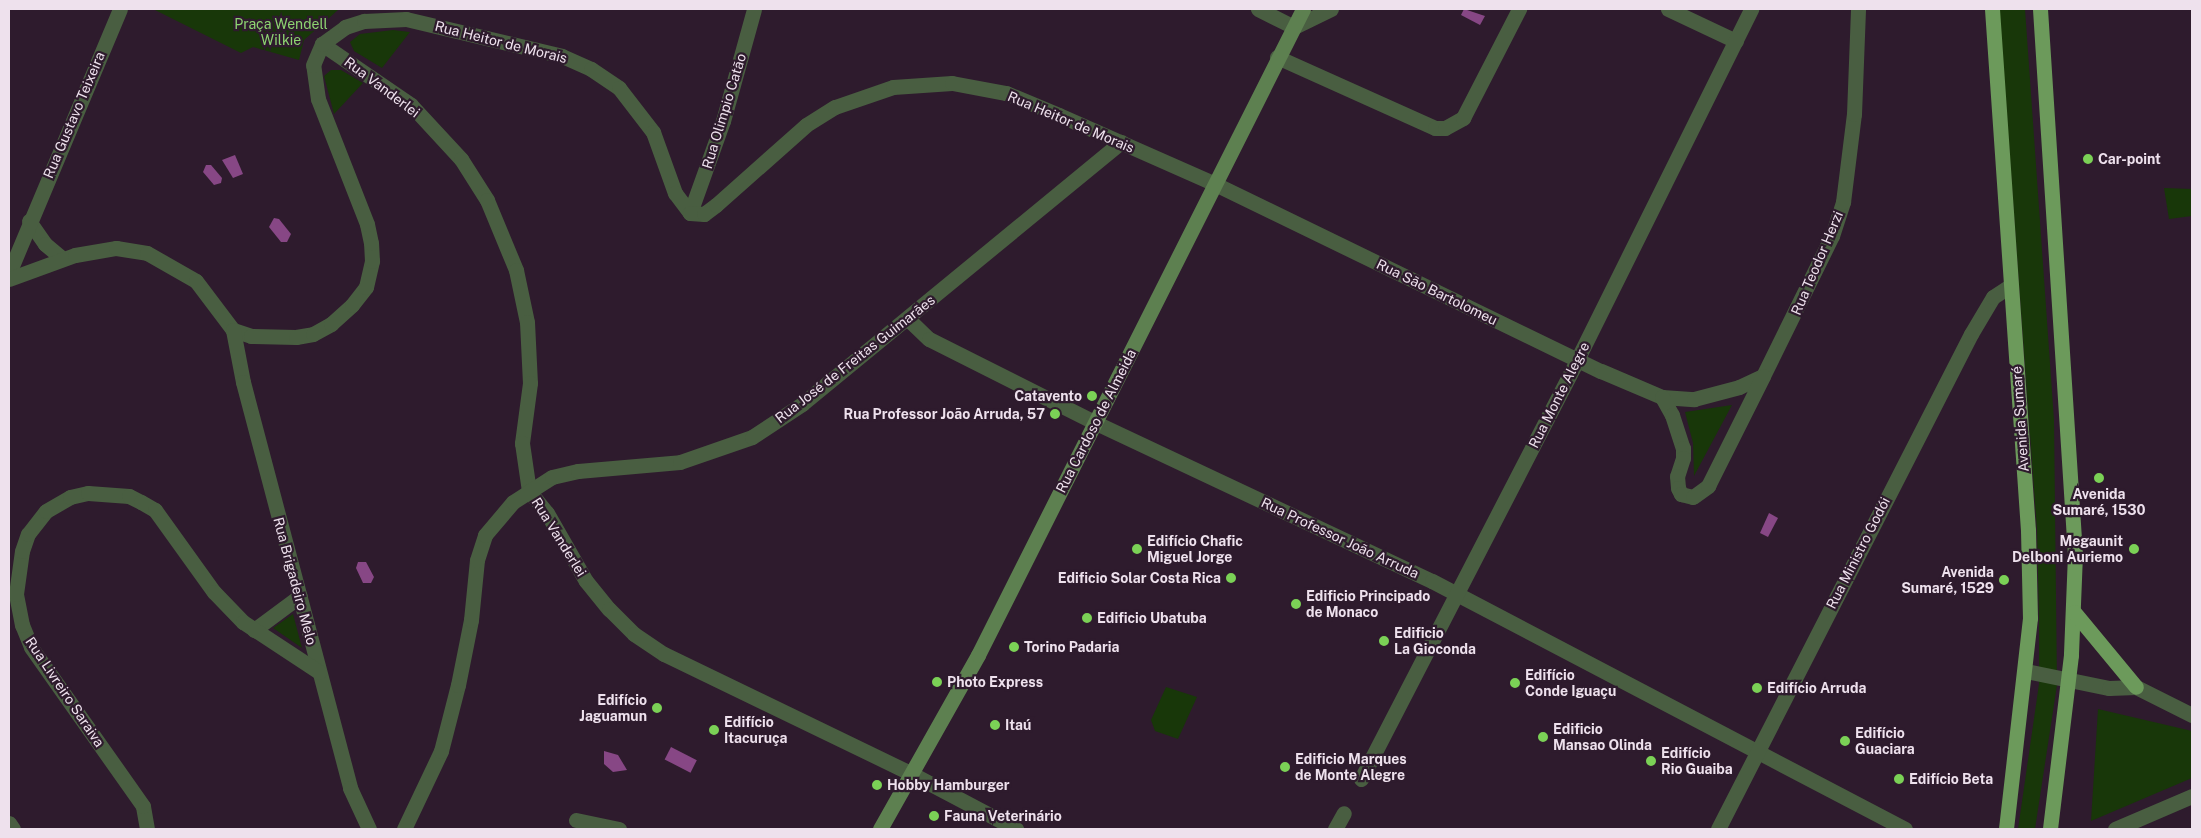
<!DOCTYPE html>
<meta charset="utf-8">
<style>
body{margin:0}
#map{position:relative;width:2201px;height:838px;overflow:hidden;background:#2e1b2d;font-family:"Public Sans",sans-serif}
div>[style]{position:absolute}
.green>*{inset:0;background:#183709}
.water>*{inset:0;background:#874785;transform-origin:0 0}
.street>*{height:15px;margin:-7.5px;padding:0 7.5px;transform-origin:7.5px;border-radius:7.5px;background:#495e41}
.secondary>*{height:15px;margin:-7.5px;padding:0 7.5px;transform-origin:7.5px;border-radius:7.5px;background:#5d8050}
.primary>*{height:15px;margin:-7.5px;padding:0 7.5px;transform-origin:7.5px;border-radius:7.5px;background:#6c9a5b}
.dots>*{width:14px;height:14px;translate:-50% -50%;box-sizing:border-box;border:2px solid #2e1b2d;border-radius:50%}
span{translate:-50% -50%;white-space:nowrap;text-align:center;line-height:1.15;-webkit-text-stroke:4.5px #2e1b2d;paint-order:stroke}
.park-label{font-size:14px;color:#8dd471}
.street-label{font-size:14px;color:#eee1ed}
.poi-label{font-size:14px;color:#eee1ed;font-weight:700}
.left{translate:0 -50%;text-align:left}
.right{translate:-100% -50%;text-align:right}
.frame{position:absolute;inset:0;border:10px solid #eee1ed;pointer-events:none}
</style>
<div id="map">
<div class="green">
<div style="clip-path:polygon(153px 9px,338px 9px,338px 10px,304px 40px,299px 60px,253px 47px,241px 53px)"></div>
<div style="clip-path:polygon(1999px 9px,2025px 9px,2054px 420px,2057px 685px,2035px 829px,2018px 829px,2039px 684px,2039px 619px,2037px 530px)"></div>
<div style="clip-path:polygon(393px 30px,410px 32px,382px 68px,354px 51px,350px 42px,360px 34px)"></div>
<div style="clip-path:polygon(331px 70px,341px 70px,363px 83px,334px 114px,324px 76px)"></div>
<div style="clip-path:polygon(2164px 188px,2192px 189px,2192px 216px,2169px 219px)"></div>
<div style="clip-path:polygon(1732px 405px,1694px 476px,1693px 443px,1685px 412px)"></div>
<div style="clip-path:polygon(293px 614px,302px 648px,273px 628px)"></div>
<div style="clip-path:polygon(1166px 687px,1197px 697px,1178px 739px,1155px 731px,1151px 720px)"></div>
<div style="clip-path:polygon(2098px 709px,2192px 731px,2192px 778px,2091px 821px)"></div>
</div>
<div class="water">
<div style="clip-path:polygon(1464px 9px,1485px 16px,1480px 25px,1461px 15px)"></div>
<div style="clip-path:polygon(235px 155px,243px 174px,233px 178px,222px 160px)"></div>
<div style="clip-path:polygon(206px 165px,211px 165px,222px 178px,221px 183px,214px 185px,203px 172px)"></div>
<div style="clip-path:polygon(274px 218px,279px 219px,291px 234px,287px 242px,281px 242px,269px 227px)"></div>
<div style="clip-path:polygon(1769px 513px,1778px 518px,1768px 537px,1760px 533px)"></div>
<div style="clip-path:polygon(358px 562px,366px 562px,374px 577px,371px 583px,363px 583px,356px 568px)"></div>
<div style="left:671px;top:747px;width:29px;height:14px;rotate:27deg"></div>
<div style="clip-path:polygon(604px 751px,618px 755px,627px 770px,613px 772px,604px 764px)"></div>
</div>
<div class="street">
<div style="left:1258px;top:9px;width:40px;rotate:26.6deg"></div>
<div style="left:1294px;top:27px;width:41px;rotate:-25.9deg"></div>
<div style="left:1668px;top:9px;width:75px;rotate:25.2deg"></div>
<div style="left:322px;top:44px;width:108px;rotate:34.4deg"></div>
<div style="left:411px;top:105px;width:74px;rotate:47.2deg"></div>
<div style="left:461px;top:159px;width:49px;rotate:57.6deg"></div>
<div style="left:487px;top:200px;width:76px;rotate:67.5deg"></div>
<div style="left:516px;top:270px;width:53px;rotate:78.1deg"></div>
<div style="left:527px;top:322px;width:61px;rotate:87.2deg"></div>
<div style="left:530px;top:383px;width:61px;rotate:97.6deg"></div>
<div style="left:522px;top:443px;width:49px;rotate:81.7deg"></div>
<div style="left:529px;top:491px;width:28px;rotate:51deg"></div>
<div style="left:547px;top:513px;width:78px;rotate:60.2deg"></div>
<div style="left:586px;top:581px;width:36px;rotate:51deg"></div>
<div style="left:609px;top:609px;width:35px;rotate:45deg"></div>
<div style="left:634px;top:634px;width:36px;rotate:34deg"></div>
<div style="left:664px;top:654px;width:276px;rotate:25.8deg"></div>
<div style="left:912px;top:774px;width:118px;rotate:27.9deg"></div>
<div style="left:1277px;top:57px;width:173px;rotate:24.2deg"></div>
<div style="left:1435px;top:128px;width:10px"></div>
<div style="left:1445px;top:128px;width:21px;rotate:-29deg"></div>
<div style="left:1463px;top:118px;width:123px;rotate:-62.8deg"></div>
<div style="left:690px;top:213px;width:98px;rotate:-70.3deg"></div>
<div style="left:723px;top:121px;width:116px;rotate:-74.5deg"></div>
<div style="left:29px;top:221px;width:28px;rotate:55deg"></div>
<div style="left:45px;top:244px;width:23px;rotate:40deg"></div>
<div style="left:9px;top:273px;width:286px;rotate:-67.2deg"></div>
<div style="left:9px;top:279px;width:70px;rotate:-20deg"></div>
<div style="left:75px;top:255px;width:42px;rotate:-9.7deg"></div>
<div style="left:116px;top:248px;width:31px;rotate:9deg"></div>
<div style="left:147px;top:253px;width:56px;rotate:29.7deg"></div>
<div style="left:196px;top:281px;width:61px;rotate:52.9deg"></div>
<div style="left:233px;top:330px;width:19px;rotate:18deg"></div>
<div style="left:251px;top:336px;width:45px;rotate:1.3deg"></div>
<div style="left:296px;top:337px;width:17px;rotate:-10deg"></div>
<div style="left:313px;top:334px;width:21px;rotate:-29deg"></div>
<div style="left:331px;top:324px;width:28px;rotate:-42deg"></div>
<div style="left:352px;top:305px;width:23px;rotate:-52deg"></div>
<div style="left:366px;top:287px;width:27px;rotate:-77deg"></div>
<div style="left:372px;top:261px;width:18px;rotate:-93deg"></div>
<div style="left:371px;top:243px;width:19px;rotate:-102deg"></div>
<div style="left:367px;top:224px;width:134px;rotate:-111.4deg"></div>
<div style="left:318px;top:99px;width:34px;rotate:-98deg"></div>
<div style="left:313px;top:65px;width:23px;rotate:-67deg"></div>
<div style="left:322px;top:44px;width:29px;rotate:-36deg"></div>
<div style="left:345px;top:27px;width:20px;rotate:-18deg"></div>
<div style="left:364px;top:21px;width:42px;rotate:-2.7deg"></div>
<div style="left:406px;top:19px;width:160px;rotate:13.3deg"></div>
<div style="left:562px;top:56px;width:32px;rotate:24deg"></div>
<div style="left:591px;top:69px;width:34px;rotate:34deg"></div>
<div style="left:619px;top:88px;width:56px;rotate:52.3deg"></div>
<div style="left:653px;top:132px;width:65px;rotate:70.2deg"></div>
<div style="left:675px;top:193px;width:25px;rotate:53deg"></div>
<div style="left:690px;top:213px;width:14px;rotate:4deg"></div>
<div style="left:704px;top:214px;width:15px;rotate:-37deg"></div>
<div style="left:716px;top:205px;width:120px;rotate:-41.6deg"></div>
<div style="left:806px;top:125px;width:34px;rotate:-32deg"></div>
<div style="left:835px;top:107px;width:61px;rotate:-19deg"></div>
<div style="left:893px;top:87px;width:59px;rotate:-3.9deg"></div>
<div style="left:952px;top:83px;width:55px;rotate:10.5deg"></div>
<div style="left:1006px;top:93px;width:57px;rotate:22.5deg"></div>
<div style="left:1059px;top:115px;width:168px;rotate:23.8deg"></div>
<div style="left:1213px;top:183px;width:431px;rotate:25.9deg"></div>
<div style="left:1601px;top:371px;width:66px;rotate:23.1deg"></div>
<div style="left:1662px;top:397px;width:32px;rotate:4deg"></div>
<div style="left:1694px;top:399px;width:47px;rotate:-14.9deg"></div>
<div style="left:1739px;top:387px;width:26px;rotate:-25deg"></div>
<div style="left:1763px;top:376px;width:156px;rotate:-63.8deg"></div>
<div style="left:1832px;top:236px;width:36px;rotate:-72deg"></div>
<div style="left:1843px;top:202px;width:89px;rotate:-82.9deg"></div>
<div style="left:1854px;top:114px;width:105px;rotate:-87.8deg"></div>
<div style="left:908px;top:319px;width:29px;rotate:44deg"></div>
<div style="left:929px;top:339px;width:187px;rotate:26.7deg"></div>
<div style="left:1096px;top:423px;width:371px;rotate:25.2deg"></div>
<div style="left:1432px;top:581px;width:534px;rotate:27.67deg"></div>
<div style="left:233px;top:330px;width:53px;rotate:79.1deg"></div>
<div style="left:243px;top:382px;width:420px;rotate:75.2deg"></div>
<div style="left:350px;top:788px;width:45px;rotate:65.1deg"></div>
<div style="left:1662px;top:397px;width:21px;rotate:61deg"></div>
<div style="left:1672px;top:415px;width:35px;rotate:72deg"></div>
<div style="left:1683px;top:448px;width:10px;rotate:90deg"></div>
<div style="left:1683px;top:458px;width:19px;rotate:108deg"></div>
<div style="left:1677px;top:476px;width:12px;rotate:85deg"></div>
<div style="left:1678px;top:488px;width:7px;rotate:63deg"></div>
<div style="left:1681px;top:494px;width:12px;rotate:14deg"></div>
<div style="left:1693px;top:497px;width:19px;rotate:-36deg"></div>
<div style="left:1708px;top:486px;width:123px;rotate:-63.4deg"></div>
<div style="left:254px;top:630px;width:57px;rotate:-36.5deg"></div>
<div style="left:2026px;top:671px;width:85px;rotate:11.6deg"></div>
<div style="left:2109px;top:688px;width:27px;rotate:-2deg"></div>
<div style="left:2136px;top:687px;width:63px;rotate:26.6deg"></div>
<div style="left:1361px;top:779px;width:471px;rotate:-62.7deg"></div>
<div style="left:1577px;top:360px;width:392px;rotate:-63.6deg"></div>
<div style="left:576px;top:820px;width:44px;rotate:11.8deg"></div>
<div style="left:9px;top:823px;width:7px;rotate:56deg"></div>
<div style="left:147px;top:829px;width:23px;rotate:-100deg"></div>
<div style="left:143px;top:806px;width:194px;rotate:-125.2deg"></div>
<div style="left:31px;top:647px;width:24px;rotate:-112deg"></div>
<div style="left:22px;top:625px;width:32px;rotate:-101deg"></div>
<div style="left:16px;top:594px;width:43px;rotate:-82.1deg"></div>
<div style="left:22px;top:551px;width:18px;rotate:-71deg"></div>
<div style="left:28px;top:534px;width:29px;rotate:-52deg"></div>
<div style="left:46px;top:511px;width:28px;rotate:-30deg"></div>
<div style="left:70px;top:497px;width:18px;rotate:-13deg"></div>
<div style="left:88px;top:493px;width:41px;rotate:4.2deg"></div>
<div style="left:129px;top:496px;width:13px;rotate:27deg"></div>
<div style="left:141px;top:502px;width:16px;rotate:30deg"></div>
<div style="left:155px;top:510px;width:101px;rotate:54.3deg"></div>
<div style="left:214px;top:592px;width:42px;rotate:46deg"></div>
<div style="left:243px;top:622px;width:91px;rotate:33.3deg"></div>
<div style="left:404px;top:829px;width:86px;rotate:-64.6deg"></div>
<div style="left:441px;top:751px;width:68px;rotate:-75.6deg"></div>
<div style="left:458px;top:685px;width:66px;rotate:-78.7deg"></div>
<div style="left:471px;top:620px;width:60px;rotate:-84.3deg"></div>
<div style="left:477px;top:560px;width:26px;rotate:-72deg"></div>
<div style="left:485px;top:535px;width:43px;rotate:-49.7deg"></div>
<div style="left:513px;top:502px;width:46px;rotate:-32.7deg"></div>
<div style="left:552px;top:477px;width:27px;rotate:-13deg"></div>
<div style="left:578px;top:471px;width:102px;rotate:-5deg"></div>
<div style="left:680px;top:462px;width:76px;rotate:-19.1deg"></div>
<div style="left:752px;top:437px;width:60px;rotate:-33.4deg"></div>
<div style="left:802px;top:404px;width:413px;rotate:-39.4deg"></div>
<div style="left:1335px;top:829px;width:18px;rotate:-61deg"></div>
<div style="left:1718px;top:829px;width:556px;rotate:-62.93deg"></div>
<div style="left:1971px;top:334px;width:43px;rotate:-59.3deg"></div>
<div style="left:1993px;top:297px;width:20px;rotate:-33deg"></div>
<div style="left:2115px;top:829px;width:84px;rotate:-23.2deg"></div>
</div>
<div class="secondary">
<div style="left:880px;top:829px;width:200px;rotate:-60.6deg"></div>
<div style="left:978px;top:655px;width:723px;rotate:-63.29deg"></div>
</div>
<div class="primary">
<div style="left:1992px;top:9px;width:522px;rotate:86.05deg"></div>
<div style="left:2028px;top:530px;width:88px;rotate:88.7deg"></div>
<div style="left:2030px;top:618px;width:212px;rotate:96.5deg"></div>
<div style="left:2040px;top:9px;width:546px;rotate:86.33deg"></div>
<div style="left:2075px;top:554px;width:101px;rotate:92.3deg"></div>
<div style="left:2071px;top:655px;width:175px;rotate:96.9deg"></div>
<div style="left:2074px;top:612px;width:97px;rotate:50.4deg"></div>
</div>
<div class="dots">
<div style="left:2088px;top:159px;background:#7bd156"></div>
<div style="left:1092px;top:396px;background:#7bd156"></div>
<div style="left:1055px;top:414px;background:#7bd156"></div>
<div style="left:2099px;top:478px;background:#7bd156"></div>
<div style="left:1137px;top:549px;background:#7bd156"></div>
<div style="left:2134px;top:549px;background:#7bd156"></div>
<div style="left:1231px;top:578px;background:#7bd156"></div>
<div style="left:2004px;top:580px;background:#7bd156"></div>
<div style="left:1296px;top:604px;background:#7bd156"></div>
<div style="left:1087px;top:618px;background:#7bd156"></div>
<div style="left:1384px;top:641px;background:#7bd156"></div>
<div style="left:1014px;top:647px;background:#7bd156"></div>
<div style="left:937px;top:682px;background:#7bd156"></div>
<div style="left:1515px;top:683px;background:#7bd156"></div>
<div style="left:1757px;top:688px;background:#7bd156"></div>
<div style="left:657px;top:708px;background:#7bd156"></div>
<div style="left:995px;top:725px;background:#7bd156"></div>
<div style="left:714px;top:730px;background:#7bd156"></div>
<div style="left:1543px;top:737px;background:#7bd156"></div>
<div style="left:1845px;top:741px;background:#7bd156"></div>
<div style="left:1651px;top:761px;background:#7bd156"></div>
<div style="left:1285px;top:767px;background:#7bd156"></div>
<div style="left:1899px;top:779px;background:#7bd156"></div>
<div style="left:877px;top:785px;background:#7bd156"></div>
<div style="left:934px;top:816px;background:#7bd156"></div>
</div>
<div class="park-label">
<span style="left:281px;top:32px">Praça Wendell<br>Wilkie</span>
</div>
<div class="street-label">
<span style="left:501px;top:42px;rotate:14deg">Rua Heitor de Morais</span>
<span style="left:382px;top:87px;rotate:37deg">Rua Vanderlei</span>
<span style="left:724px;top:111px;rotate:-73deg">Rua Olimpio Catão</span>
<span style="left:74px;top:115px;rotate:-67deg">Rua Gustavo Teixeira</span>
<span style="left:1071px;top:122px;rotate:23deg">Rua Heitor de Morais</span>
<span style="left:1817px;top:263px;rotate:-67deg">Rua Teodor Herzi</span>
<span style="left:1437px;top:292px;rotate:26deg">Rua São Bartolomeu</span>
<span style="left:855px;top:359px;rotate:-38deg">Rua José de Freitas Guimarães</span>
<span style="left:1559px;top:395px;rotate:-63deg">Rua Monte Alegre</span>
<span style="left:2020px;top:419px;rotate:-94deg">Avenida Sumaré</span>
<span style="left:1096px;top:421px;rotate:-63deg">Rua Cardoso de Almeida</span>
<span style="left:559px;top:537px;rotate:58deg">Rua Vanderlei</span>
<span style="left:1340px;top:538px;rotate:25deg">Rua Professor João Arruda</span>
<span style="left:1858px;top:553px;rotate:-63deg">Rua Ministro Godói</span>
<span style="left:295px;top:581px;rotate:75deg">Rua Brigadeiro Melo</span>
<span style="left:65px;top:692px;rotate:56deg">Rua Livreiro Saraiva</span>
</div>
<div class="poi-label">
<span class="left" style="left:2098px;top:159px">Car-point</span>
<span class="right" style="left:1082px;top:396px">Catavento</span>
<span class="right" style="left:1045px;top:414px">Rua Professor João Arruda, 57</span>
<span style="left:2099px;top:502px">Avenida<br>Sumaré, 1530</span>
<span class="left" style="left:1147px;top:549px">Edifício Chafic<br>Miguel Jorge</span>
<span class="right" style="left:2123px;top:549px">Megaunit<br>Delboni Auriemo</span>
<span class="right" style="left:1994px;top:580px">Avenida<br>Sumaré, 1529</span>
<span class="right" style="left:1221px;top:578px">Edificio Solar Costa Rica</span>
<span class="left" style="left:1306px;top:604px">Edificio Principado<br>de Monaco</span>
<span class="left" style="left:1097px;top:618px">Edificio Ubatuba</span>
<span class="left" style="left:1394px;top:641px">Edificio<br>La Gioconda</span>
<span class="left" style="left:1024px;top:647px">Torino Padaria</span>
<span class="left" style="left:1525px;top:683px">Edifício<br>Conde Iguaçu</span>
<span class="left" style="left:947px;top:682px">Photo Express</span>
<span class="left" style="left:1767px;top:688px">Edifício Arruda</span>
<span class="right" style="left:647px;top:708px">Edifício<br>Jaguamun</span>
<span class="left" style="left:724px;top:730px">Edifício<br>Itacuruça</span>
<span class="left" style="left:1005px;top:725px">Itaú</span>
<span class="left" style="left:1553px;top:737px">Edificio<br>Mansao Olinda</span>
<span class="left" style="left:1855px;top:741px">Edifício<br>Guaciara</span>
<span class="left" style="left:1661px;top:761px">Edifício<br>Rio Guaiba</span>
<span class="left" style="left:1295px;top:767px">Edificio Marques<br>de Monte Alegre</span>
<span class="left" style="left:1909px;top:779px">Edifício Beta</span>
<span class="left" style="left:887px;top:785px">Hobby Hamburger</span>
<span class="left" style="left:944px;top:816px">Fauna Veterinário</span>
</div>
<div class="frame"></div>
</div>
